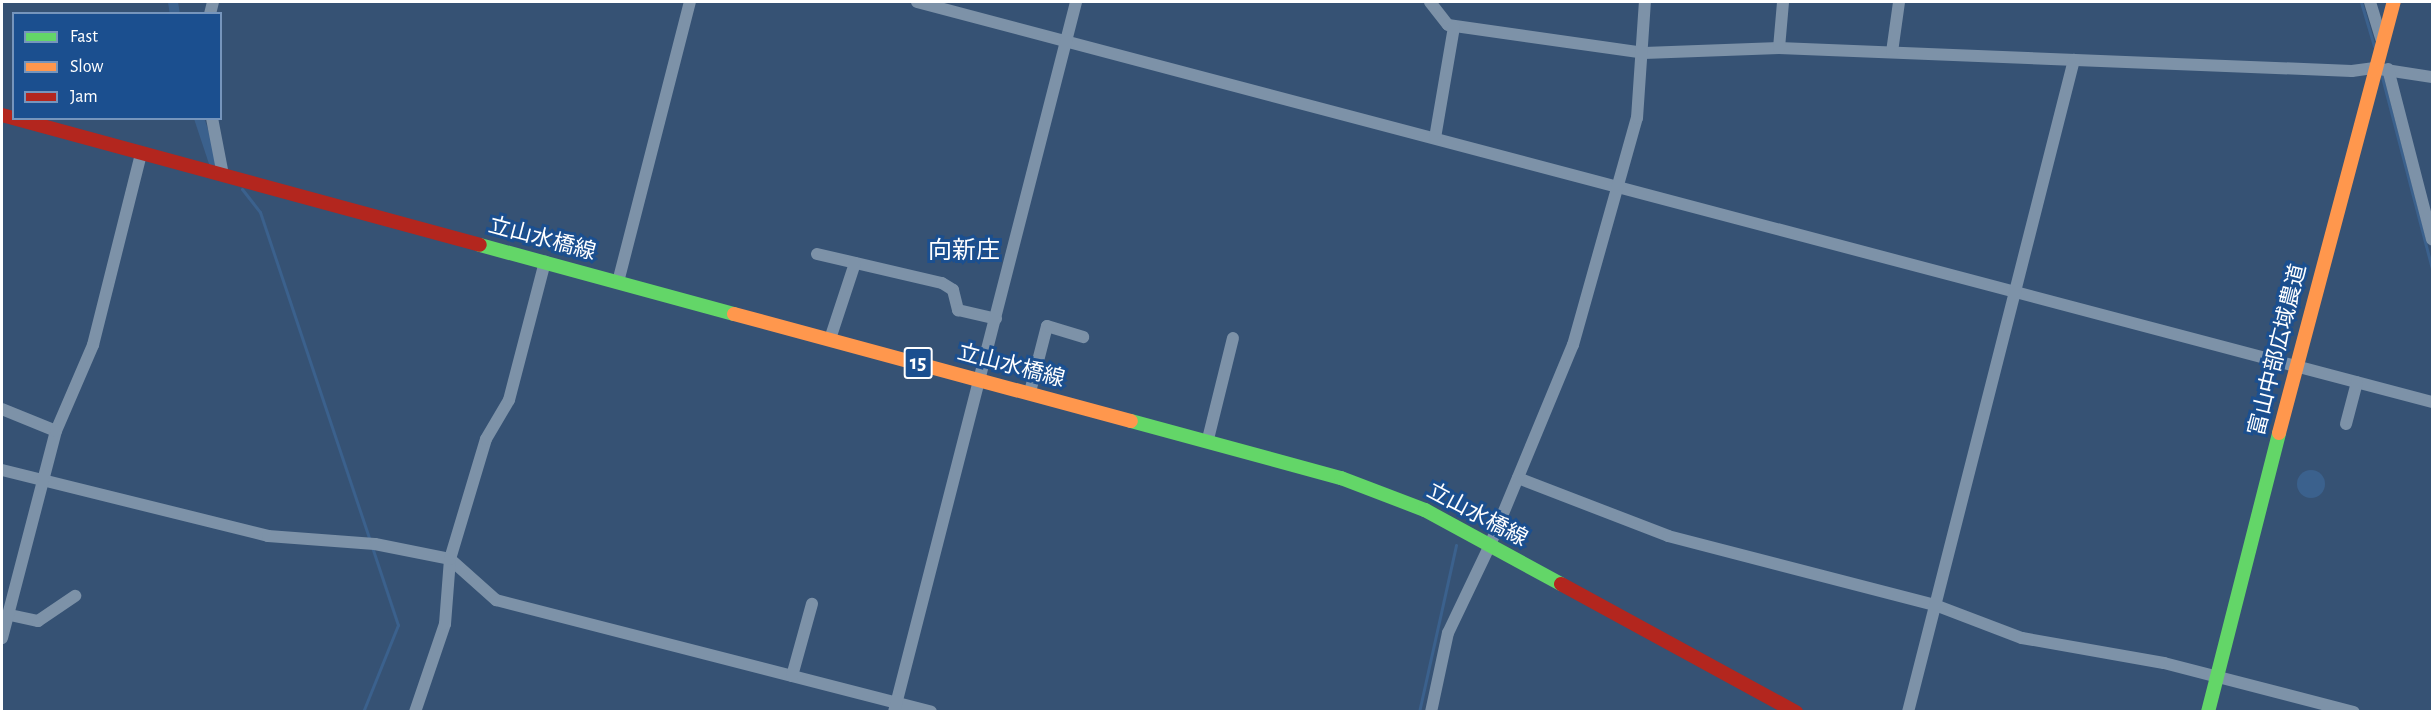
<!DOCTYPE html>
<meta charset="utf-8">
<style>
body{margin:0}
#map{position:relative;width:2434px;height:713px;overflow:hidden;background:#365274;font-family:"Alegreya Sans","Noto Sans JP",sans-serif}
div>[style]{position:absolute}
.water>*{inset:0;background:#3b618d}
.round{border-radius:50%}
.stream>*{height:3px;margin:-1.5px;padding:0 1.5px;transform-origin:1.5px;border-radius:1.5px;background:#3b618d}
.canal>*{height:10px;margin:-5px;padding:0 5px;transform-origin:5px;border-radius:5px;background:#3b618d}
.street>*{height:12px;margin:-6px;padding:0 6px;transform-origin:6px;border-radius:6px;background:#7d92a8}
.fast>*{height:14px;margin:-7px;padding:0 7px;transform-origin:7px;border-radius:7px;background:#63d668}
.slow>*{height:14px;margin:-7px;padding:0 7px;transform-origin:7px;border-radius:7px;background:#ff974d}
.jam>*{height:14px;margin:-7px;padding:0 7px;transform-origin:7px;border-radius:7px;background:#b3261e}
span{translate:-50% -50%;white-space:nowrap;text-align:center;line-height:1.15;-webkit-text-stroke:6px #1b4f8f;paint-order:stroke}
.shield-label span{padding:2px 4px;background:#1b4f8f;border:2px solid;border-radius:4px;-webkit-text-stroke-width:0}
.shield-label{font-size:21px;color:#fff;font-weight:700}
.street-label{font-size:22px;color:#fff}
.neighbourhood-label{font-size:24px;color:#fff}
.frame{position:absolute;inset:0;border:3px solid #fff;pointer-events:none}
.legend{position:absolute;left:12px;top:12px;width:210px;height:108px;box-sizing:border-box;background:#1b4f8f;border:2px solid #7695bc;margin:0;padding:8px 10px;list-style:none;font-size:18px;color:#fff}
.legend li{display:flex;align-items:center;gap:12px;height:30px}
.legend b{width:30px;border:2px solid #7695bc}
</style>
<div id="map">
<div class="water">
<div class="round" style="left:2297px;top:470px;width:28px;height:28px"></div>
</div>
<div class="stream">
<div style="left:2361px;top:2px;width:46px;rotate:73.5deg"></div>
<div style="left:2381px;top:73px;width:203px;rotate:75.4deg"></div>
<div style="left:242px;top:189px;width:29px;rotate:52deg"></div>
<div style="left:260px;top:212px;width:347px;rotate:71.5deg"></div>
<div style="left:363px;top:712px;width:94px;rotate:-68.1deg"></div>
<div style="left:398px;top:625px;width:82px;rotate:-108.4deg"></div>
<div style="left:1419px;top:712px;width:171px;rotate:-77.5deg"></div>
</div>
<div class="canal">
<div style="left:173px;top:2px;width:12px;rotate:81deg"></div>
<div style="left:199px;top:118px;width:51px;rotate:71.6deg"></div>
</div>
<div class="street">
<div style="left:917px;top:2px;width:1567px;rotate:14.79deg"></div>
<div style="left:1430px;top:2px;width:29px;rotate:52deg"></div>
<div style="left:1448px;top:25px;width:198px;rotate:8.1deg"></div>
<div style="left:1644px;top:53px;width:135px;rotate:-2.1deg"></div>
<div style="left:1779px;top:48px;width:573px;rotate:2.3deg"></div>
<div style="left:2352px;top:71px;width:21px;rotate:-8deg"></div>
<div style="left:2373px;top:68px;width:60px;rotate:8.7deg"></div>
<div style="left:2370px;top:2px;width:39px;rotate:73deg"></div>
<div style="left:210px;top:14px;width:12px;rotate:-76deg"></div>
<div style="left:1779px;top:48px;width:46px;rotate:-85deg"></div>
<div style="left:1892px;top:52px;width:50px;rotate:-82deg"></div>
<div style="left:2388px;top:69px;width:176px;rotate:75.5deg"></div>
<div style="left:212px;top:118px;width:58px;rotate:79.1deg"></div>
<div style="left:1435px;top:138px;width:113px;rotate:-80.3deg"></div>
<div style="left:817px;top:254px;width:128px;rotate:13.1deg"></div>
<div style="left:942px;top:283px;width:13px;rotate:32deg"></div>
<div style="left:953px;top:290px;width:21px;rotate:76deg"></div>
<div style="left:958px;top:310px;width:39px;rotate:13deg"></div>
<div style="left:618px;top:282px;width:289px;rotate:-75.6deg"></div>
<div style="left:830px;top:339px;width:80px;rotate:-71.8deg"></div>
<div style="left:1030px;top:392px;width:68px;rotate:-75.6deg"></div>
<div style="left:1047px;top:326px;width:38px;rotate:17deg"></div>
<div style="left:2px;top:409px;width:58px;rotate:22.2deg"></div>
<div style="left:2346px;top:424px;width:43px;rotate:-75.3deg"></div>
<div style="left:1208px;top:439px;width:104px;rotate:-76.1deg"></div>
<div style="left:2px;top:470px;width:274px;rotate:13.9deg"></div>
<div style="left:268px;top:536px;width:107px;rotate:4.3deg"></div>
<div style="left:375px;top:544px;width:76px;rotate:11.3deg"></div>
<div style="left:450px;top:559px;width:62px;rotate:41.7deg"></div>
<div style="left:496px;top:600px;width:449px;rotate:14.4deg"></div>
<div style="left:1518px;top:478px;width:161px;rotate:21.1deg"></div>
<div style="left:1668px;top:536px;width:276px;rotate:14.5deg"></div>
<div style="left:1935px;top:605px;width:93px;rotate:20.8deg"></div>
<div style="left:2022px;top:638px;width:144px;rotate:10deg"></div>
<div style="left:2164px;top:663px;width:196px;rotate:14.5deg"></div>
<div style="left:10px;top:615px;width:29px;rotate:12deg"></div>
<div style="left:38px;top:621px;width:45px;rotate:-34deg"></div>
<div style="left:2px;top:638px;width:214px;rotate:-75.4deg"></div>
<div style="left:56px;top:431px;width:94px;rotate:-66.7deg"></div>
<div style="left:93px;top:345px;width:197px;rotate:-75.9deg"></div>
<div style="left:792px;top:676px;width:75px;rotate:-74.5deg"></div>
<div style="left:415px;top:712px;width:93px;rotate:-71.2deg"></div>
<div style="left:445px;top:624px;width:65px;rotate:-85.6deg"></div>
<div style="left:450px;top:559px;width:125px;rotate:-73.3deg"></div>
<div style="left:486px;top:439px;width:45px;rotate:-59.5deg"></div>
<div style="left:509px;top:400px;width:143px;rotate:-75.4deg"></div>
<div style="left:894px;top:712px;width:733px;rotate:-75.62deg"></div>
<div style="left:1431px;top:712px;width:81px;rotate:-77.9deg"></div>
<div style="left:1448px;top:633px;width:98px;rotate:-64.5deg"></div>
<div style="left:1490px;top:545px;width:217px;rotate:-67.5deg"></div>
<div style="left:1573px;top:345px;width:236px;rotate:-74.3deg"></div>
<div style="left:1637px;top:118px;width:116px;rotate:-86.1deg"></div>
<div style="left:1908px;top:712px;width:673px;rotate:-75.72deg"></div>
</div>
<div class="fast">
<div style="left:480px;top:245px;width:263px;rotate:15.2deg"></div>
<div style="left:1131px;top:421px;width:218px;rotate:15.2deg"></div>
<div style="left:1341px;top:478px;width:90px;rotate:20.9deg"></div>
<div style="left:1425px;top:510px;width:155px;rotate:28.6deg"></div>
<div style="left:2208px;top:712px;width:288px;rotate:-75.7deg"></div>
</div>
<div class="slow">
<div style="left:734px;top:314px;width:411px;rotate:15.1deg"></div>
<div style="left:2279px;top:433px;width:446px;rotate:-75.1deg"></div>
</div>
<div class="jam">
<div style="left:2px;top:115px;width:495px;rotate:15.2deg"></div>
<div style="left:1561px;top:584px;width:268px;rotate:28.6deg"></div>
</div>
<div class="shield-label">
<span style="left:918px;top:363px">15</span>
</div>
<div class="street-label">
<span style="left:542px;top:239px;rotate:15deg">立山水橋線</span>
<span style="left:2278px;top:350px;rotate:-76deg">富山中部広域農道</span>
<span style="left:1011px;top:366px;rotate:15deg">立山水橋線</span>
<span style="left:1477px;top:515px;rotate:28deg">立山水橋線</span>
</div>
<div class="neighbourhood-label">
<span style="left:964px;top:252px">向新庄</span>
</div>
<div class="frame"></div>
<ul class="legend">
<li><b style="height:8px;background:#63d668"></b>Fast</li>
<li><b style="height:8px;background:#ff974d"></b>Slow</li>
<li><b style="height:8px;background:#b3261e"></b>Jam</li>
</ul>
</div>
